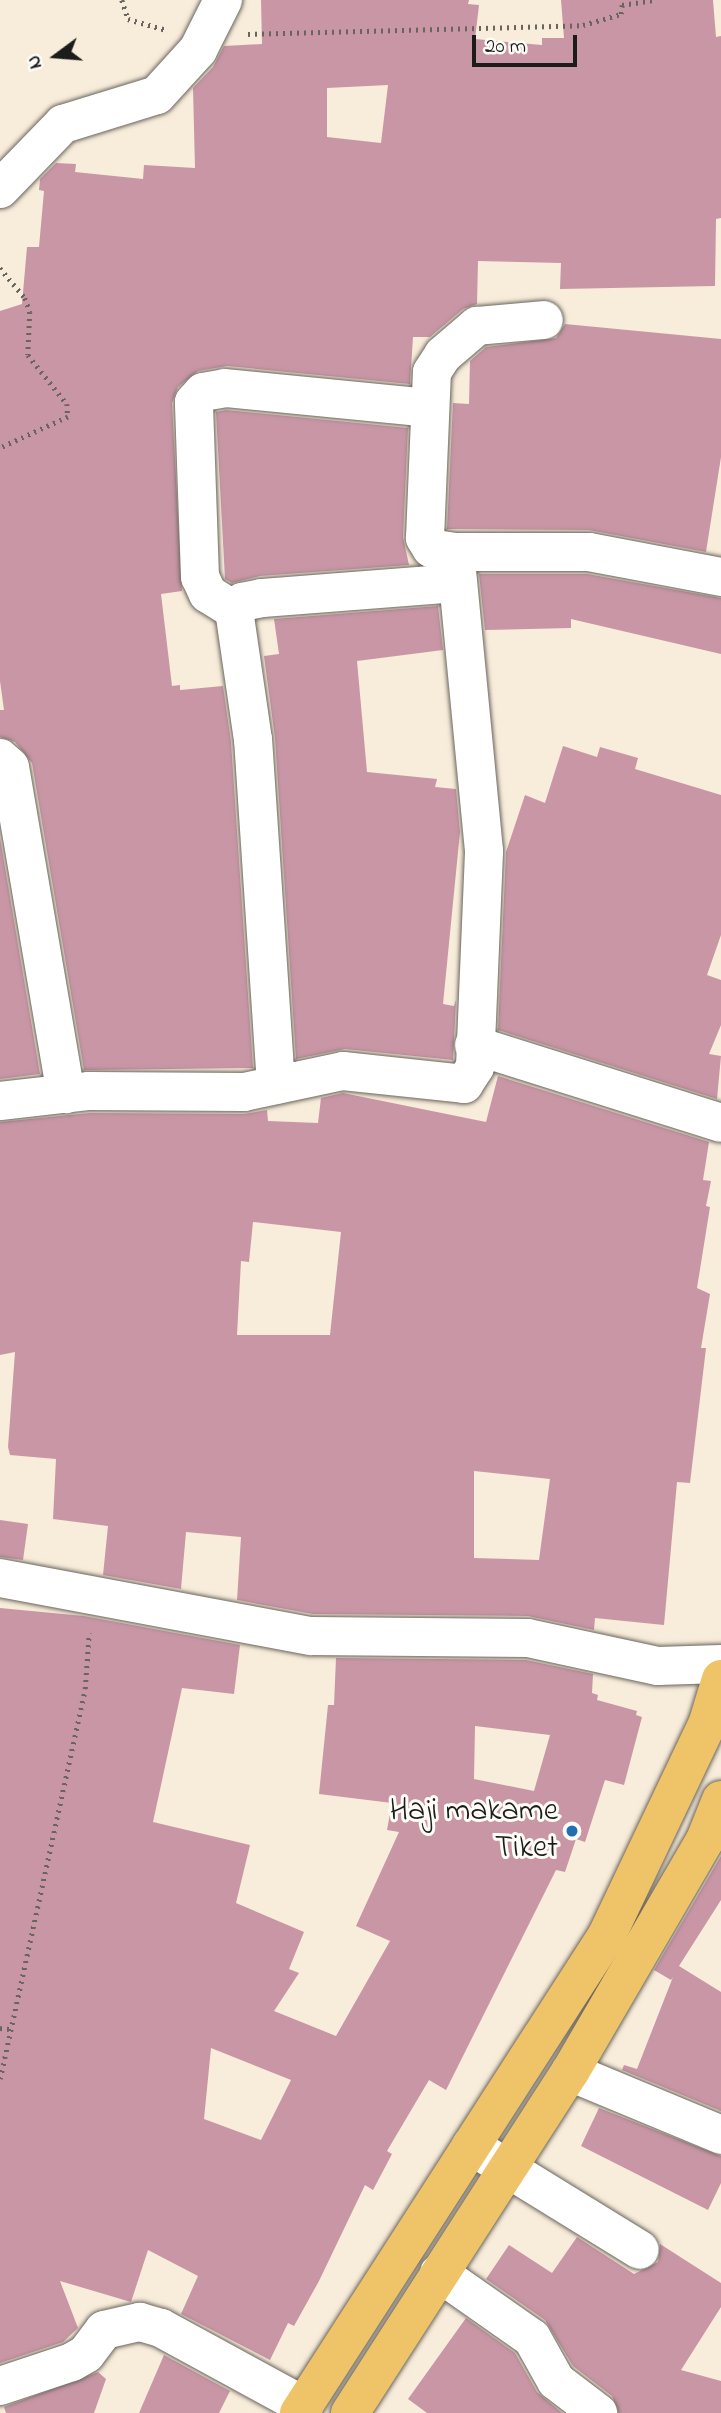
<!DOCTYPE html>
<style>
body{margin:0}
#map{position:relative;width:721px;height:2413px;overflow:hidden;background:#f8ecda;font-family:"Indie Flower",sans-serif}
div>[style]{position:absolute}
.building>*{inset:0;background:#c996a6}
.path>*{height:4.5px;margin-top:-2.25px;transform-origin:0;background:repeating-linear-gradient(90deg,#69655e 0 2px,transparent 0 7px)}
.roads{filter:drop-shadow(0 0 2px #69655e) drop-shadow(0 0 2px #69655e)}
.minor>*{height:38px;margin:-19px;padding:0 19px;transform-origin:19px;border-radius:19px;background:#fff}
.major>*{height:38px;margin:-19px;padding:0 19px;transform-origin:19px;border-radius:19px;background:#efc469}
.dots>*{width:19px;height:19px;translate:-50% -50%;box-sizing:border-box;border:4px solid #fdfcf7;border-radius:50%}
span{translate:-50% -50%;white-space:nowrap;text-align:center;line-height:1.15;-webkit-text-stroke:6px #fdfcf7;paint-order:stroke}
.poi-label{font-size:32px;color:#1c1c1c}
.right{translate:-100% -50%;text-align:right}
.north{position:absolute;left:21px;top:21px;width:70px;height:70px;-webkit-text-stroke:5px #fdfcf7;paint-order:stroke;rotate:254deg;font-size:19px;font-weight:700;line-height:28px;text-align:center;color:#1c1c1c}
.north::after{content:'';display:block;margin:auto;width:24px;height:32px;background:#1c1c1c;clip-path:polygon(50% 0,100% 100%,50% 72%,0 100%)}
.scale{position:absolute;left:472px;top:35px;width:105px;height:32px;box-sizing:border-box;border:4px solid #1c1c1c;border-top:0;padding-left:9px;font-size:21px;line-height:24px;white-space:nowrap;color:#1c1c1c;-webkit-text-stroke:5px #fdfcf7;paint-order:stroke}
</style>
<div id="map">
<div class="building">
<div style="clip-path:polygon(evenodd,261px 0,469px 0,468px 4px,479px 5px,475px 39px,542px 45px,542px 38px,564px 38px,561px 0,713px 0,716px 37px,721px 36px,721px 218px,716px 219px,715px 286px,560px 289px,561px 263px,478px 261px,477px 304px,463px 309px,430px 337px,413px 337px,410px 384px,227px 366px,198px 371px,178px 387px,172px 403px,182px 591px,161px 594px,172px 686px,180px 685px,180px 690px,223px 686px,231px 742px,253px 1068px,84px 1070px,32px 763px,15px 742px,0 737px,0 710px,4px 710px,0 681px,0 311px,22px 304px,27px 247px,39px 247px,44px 191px,39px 190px,40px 179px,56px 163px,76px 164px,75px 172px,143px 179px,144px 165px,195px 168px,193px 88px,213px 67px,224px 46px,262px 44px,261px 0,388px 85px,381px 143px,327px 137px,327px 88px,388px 85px)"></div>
<div style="clip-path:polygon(565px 324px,721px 339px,721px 457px,706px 552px,589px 530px,447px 529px,453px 403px,469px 404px,470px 361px,486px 347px,556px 338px)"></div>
<div style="clip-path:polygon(226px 410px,408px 428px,403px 537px,409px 565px,260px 576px,232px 583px,225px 579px,216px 412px)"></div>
<div style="clip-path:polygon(479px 574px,587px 574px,721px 598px,721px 654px,571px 619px,571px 628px,485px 630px)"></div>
<div style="clip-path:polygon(438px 606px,443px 650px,357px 661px,367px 772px,437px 779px,435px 787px,456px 789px,460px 832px,443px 1004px,454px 1006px,456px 1000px,453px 1060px,345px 1049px,296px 1059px,275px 738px,264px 656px,279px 654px,274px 619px)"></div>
<div style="clip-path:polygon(563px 746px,597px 757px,600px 747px,638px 758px,635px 769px,721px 795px,721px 935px,707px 975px,721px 980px,721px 1025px,709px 1054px,721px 1056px,717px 1099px,498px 1030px,506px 852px,525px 795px,545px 803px)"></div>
<div style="clip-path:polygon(0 838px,40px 1074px,0 1079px)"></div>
<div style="clip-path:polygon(evenodd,498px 1076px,709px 1142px,703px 1180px,711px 1181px,706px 1206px,710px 1207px,697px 1288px,710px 1294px,701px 1348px,706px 1348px,690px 1483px,677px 1482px,664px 1625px,595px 1618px,594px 1630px,528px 1616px,313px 1614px,237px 1600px,241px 1537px,186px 1532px,181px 1589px,103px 1575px,108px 1526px,53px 1519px,56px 1459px,10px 1455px,8px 1447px,15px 1352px,0 1355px,0 1122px,90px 1113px,244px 1114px,267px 1110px,268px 1121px,318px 1123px,321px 1098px,343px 1093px,486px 1122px,498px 1076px,253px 1222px,341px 1232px,330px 1335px,237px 1335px,241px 1261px,249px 1262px,253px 1222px,498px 1076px,474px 1471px,550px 1479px,539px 1560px,474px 1558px,474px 1471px)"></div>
<div style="clip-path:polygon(0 1520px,28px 1524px,23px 1560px,0 1557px)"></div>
<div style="clip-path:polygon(evenodd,0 1608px,84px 1616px,240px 1645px,234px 1694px,182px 1688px,153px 1822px,250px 1845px,236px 1903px,304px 1932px,289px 1969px,299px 1973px,274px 2011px,336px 2036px,390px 1941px,356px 1926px,399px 1832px,387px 1830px,392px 1803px,319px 1794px,328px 1705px,334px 1705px,336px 1658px,526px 1660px,593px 1674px,592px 1693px,598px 1695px,597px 1700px,637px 1711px,636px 1715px,642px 1717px,624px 1785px,605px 1780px,585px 1842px,576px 1839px,565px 1872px,556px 1870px,446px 2090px,429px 2080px,387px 2151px,392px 2154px,373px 2190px,365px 2185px,319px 2281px,294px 2326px,288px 2323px,270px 2360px,181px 2314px,198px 2276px,148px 2250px,131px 2302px,60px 2281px,78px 2328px,63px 2342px,0 2363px,0 1608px,475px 1726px,550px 1735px,534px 1791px,474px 1779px,475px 1726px,0 1608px,211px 2048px,291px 2080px,261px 2140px,204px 2119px,211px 2048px)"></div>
<div style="clip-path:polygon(721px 1856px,721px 1900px,679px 1966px,721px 1992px,721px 2111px,622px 2070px,624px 2065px,637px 2069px,673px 1977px,671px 1980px,654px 1970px)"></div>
<div style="clip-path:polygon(599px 2108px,721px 2156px,721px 2183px,708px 2210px,581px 2146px)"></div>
<div style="clip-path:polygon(577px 2237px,634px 2274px,658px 2262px,660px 2244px,721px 2283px,721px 2307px,681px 2370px,721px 2381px,721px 2413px,619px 2413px,612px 2396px,573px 2366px,545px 2320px,486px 2279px,509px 2245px,552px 2273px)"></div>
<div style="clip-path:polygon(466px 2318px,515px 2353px,537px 2392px,562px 2413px,427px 2413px,408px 2399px)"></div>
<div style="clip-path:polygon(164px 2355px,230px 2391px,219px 2413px,139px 2413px)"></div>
<div style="clip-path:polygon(98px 2372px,106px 2379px,94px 2413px,6px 2413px,4px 2407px)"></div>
</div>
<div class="path">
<div style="left:122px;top:0;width:20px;rotate:72deg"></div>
<div style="left:128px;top:19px;width:40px;rotate:16deg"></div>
<div style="left:248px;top:34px;width:335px;rotate:-1.5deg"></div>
<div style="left:583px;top:25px;width:40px;rotate:-16deg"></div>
<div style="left:621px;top:14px;width:9px;rotate:-84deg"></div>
<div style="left:622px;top:5px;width:32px;rotate:-9deg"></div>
<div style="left:0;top:268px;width:39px;rotate:50deg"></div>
<div style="left:25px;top:298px;width:15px;rotate:70deg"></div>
<div style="left:30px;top:312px;width:43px;rotate:92.7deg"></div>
<div style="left:28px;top:355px;width:63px;rotate:51.5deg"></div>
<div style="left:67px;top:404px;width:13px;rotate:86deg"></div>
<div style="left:68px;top:417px;width:75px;rotate:155.5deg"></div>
<div style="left:0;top:2028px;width:9px;rotate:6deg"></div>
<div style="left:0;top:2079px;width:399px;rotate:-77.7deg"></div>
<div style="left:85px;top:1689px;width:56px;rotate:-85.9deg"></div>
</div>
<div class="roads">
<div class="minor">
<div style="left:0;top:189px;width:91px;rotate:-45.9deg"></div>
<div style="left:63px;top:124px;width:98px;rotate:-17.1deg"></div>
<div style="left:157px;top:95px;width:61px;rotate:-47.7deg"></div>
<div style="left:198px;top:50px;width:56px;rotate:-63.4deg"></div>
<div style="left:455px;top:552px;width:24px;rotate:-171deg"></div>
<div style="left:431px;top:548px;width:12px;rotate:-121deg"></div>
<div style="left:425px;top:538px;width:166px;rotate:-87.6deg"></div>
<div style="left:432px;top:372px;width:20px;rotate:-57deg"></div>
<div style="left:443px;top:355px;width:45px;rotate:-40.5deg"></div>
<div style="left:477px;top:326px;width:67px;rotate:-5.1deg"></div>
<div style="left:234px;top:610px;width:31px;rotate:-148deg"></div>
<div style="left:208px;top:594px;width:19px;rotate:-115deg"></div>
<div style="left:200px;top:577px;width:175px;rotate:-92deg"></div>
<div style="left:194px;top:402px;width:13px;rotate:-48deg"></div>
<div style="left:203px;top:392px;width:22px;rotate:-10deg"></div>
<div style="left:225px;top:388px;width:206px;rotate:5.6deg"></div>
<div style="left:0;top:758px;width:13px;rotate:42deg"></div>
<div style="left:10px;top:767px;width:332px;rotate:80.3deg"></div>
<div style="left:474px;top:1045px;width:259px;rotate:17.5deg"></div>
<div style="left:276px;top:1085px;width:346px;rotate:-93.8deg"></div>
<div style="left:253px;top:740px;width:131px;rotate:-98.3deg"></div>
<div style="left:234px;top:610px;width:11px;rotate:-45deg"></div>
<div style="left:242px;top:602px;width:20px;rotate:-11deg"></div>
<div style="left:262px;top:598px;width:196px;rotate:-4.4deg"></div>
<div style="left:0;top:1101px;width:90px;rotate:-6.4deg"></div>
<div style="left:89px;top:1091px;width:155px;rotate:0.4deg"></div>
<div style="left:244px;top:1092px;width:101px;rotate:-12deg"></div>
<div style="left:343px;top:1071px;width:122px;rotate:6.1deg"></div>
<div style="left:464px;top:1084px;width:20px;rotate:-57deg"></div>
<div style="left:475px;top:1067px;width:216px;rotate:-87.6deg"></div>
<div style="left:484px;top:851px;width:300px;rotate:-95.5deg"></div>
<div style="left:455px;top:552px;width:134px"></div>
<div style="left:589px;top:552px;width:134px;rotate:10.7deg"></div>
<div style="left:0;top:1578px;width:316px;rotate:10.6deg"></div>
<div style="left:311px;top:1636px;width:217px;rotate:0.5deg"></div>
<div style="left:528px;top:1638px;width:133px;rotate:12.2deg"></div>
<div style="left:658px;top:1666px;width:63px;rotate:-1.8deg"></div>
<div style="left:570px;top:2072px;width:164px;rotate:22.6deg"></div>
<div style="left:471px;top:2146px;width:198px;rotate:31.6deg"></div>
<div style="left:439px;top:2273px;width:113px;rotate:35deg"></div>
<div style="left:532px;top:2338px;width:49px;rotate:60.8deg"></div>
<div style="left:556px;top:2381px;width:53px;rotate:37.3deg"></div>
<div style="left:0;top:2386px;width:76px;rotate:-18.4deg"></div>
<div style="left:72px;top:2362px;width:16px;rotate:-30deg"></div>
<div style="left:86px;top:2354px;width:30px;rotate:-53deg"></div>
<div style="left:104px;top:2330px;width:37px;rotate:-13deg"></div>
<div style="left:140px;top:2322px;width:22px;rotate:16deg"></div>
<div style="left:161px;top:2328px;width:163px;rotate:28.6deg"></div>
</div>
<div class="major">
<div style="left:299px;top:2413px;width:569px;rotate:-57.2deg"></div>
<div style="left:607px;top:1935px;width:236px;rotate:-64.6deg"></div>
<div style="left:708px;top:1722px;width:45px;rotate:-73.2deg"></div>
<div style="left:350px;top:2413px;width:406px;rotate:-57.2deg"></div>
<div style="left:570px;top:2072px;width:268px;rotate:-59.8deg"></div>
<div style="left:705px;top:1840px;width:43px;rotate:-68.2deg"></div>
</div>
</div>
<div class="dots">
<div style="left:572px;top:1831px;background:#1f6fb2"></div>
</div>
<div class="poi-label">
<span class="right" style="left:558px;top:1831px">Haji makame<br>Tiket</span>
</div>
<div class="north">N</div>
<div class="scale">20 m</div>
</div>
